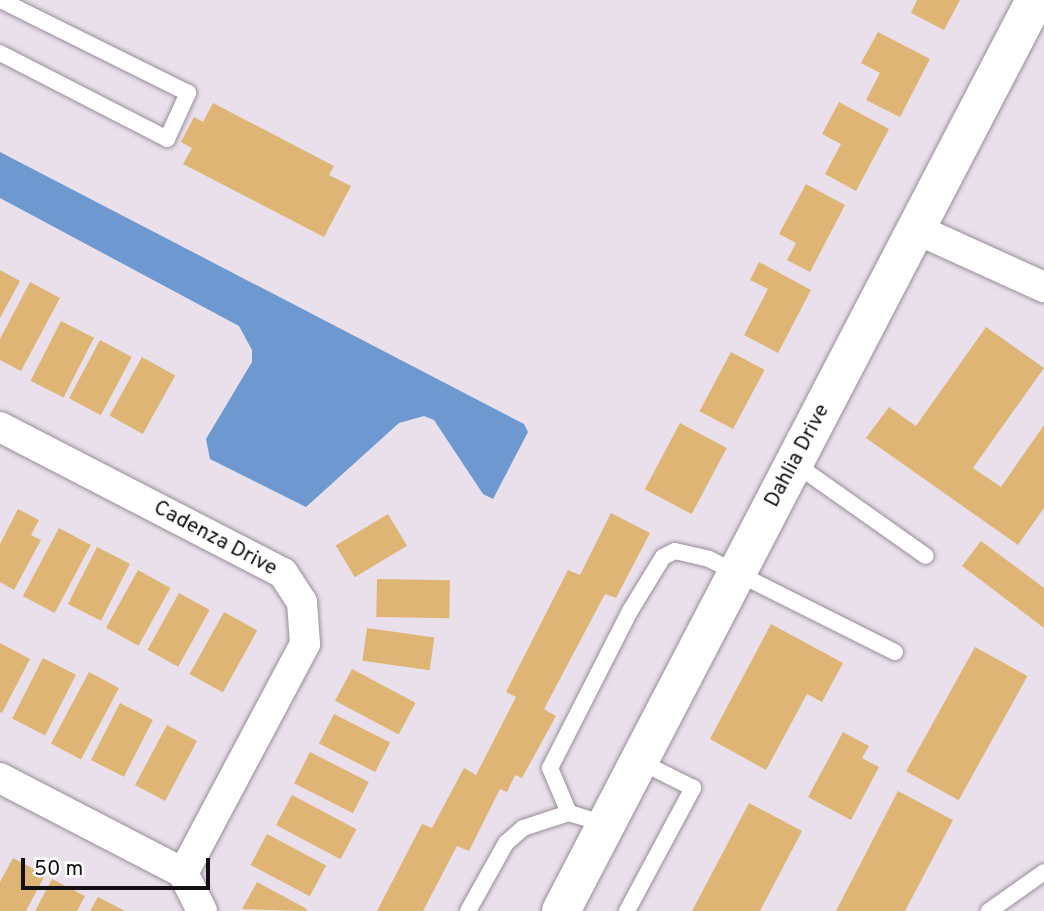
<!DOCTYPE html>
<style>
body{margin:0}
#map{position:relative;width:1044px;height:911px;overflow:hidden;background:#e9e0eb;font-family:Overpass,sans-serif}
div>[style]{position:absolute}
.water>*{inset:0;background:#6e98d0}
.building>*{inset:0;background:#deb574;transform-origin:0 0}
.roads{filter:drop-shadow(0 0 2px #978e98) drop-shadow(0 0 2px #978e98)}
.service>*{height:16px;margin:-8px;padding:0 8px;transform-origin:8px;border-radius:8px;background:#fff}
.minor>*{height:30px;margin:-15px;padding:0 15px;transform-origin:15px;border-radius:15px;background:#fff}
.tertiary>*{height:38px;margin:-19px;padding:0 19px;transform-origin:19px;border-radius:19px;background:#fff}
span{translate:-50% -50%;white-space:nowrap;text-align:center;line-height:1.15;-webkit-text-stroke:5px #fff;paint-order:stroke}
.street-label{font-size:21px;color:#141114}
.scale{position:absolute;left:21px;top:858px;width:189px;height:32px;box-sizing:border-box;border:4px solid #141114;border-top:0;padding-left:9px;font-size:21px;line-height:24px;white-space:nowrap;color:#141114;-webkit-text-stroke:5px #fff;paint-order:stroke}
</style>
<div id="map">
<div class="water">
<div style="clip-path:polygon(0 152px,524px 424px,528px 432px,493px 499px,483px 494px,434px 420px,424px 416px,399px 423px,306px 507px,210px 459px,206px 439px,252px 362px,252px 350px,239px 326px,0 198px)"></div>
</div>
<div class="building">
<div style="clip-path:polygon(917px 0,960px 0,944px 30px,911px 13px)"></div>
<div style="clip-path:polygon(878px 32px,930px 59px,900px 117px,866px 100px,880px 73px,861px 63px)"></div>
<div style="clip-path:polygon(839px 102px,889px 129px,856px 191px,825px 174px,841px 144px,822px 134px)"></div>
<div style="clip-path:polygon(213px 103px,334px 166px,329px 175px,351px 186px,324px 237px,183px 164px,192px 148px,181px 142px,194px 117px,203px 122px)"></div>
<div style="clip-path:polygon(806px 184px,845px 205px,810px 272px,787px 260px,796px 243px,779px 234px)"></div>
<div style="clip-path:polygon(759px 262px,811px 290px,778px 353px,744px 335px,768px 289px,750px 280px)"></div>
<div style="clip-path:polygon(0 270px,20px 281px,0 318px)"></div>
<div style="clip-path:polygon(30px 282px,60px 298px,21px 371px,0 360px,0 339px)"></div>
<div style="left:61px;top:321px;width:37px;height:67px;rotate:27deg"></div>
<div style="clip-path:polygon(986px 327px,1044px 368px,973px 468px,1001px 487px,1044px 425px,1044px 508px,1018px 545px,866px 438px,889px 407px,916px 426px)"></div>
<div style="left:100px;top:340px;width:36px;height:66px;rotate:28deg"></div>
<div style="left:731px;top:352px;width:38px;height:67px;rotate:28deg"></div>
<div style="left:142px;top:357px;width:38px;height:67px;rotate:29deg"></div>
<div style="left:680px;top:423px;width:53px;height:75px;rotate:28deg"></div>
<div style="clip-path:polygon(18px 509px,39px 520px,31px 535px,41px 540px,14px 590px,0 582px,0 544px)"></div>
<div style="clip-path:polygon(611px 513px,650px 533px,616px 598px,605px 594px,544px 709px,556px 716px,522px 778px,515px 775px,507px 792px,500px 789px,469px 851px,457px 846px,423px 911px,377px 911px,422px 824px,432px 828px,464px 768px,476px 775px,516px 697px,506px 692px,568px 570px,580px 575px)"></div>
<div style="left:388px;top:514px;width:37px;height:61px;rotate:59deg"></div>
<div style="left:59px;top:528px;width:36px;height:77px;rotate:28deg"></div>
<div style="clip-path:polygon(981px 541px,1044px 588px,1044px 628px,962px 566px)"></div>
<div style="left:97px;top:547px;width:37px;height:64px;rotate:27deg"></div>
<div style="left:138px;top:570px;width:37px;height:66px;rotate:29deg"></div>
<div style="left:377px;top:579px;width:73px;height:38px;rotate:1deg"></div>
<div style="left:179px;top:593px;width:35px;height:65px;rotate:29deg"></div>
<div style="left:224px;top:612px;width:38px;height:71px;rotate:29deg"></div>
<div style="clip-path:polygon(771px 624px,843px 663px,822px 702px,807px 694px,766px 770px,710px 739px)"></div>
<div style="left:367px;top:628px;width:68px;height:33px;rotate:8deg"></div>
<div style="clip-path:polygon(0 643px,30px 659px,2px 713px,0 712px)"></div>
<div style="left:975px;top:647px;width:60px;height:142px;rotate:29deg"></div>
<div style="left:43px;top:658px;width:37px;height:68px;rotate:27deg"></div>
<div style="left:352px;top:669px;width:72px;height:36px;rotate:28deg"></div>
<div style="left:89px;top:672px;width:34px;height:81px;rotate:28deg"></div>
<div style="left:120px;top:703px;width:37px;height:64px;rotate:27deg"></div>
<div style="left:334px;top:714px;width:63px;height:33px;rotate:27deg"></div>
<div style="left:167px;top:725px;width:34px;height:68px;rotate:28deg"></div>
<div style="clip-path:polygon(843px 732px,869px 746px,862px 758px,879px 767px,851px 820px,808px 797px)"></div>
<div style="left:310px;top:752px;width:66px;height:35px;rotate:27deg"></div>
<div style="clip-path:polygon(898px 791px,953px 820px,905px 911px,836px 911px)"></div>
<div style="left:292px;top:795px;width:73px;height:34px;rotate:28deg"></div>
<div style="clip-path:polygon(749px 803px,802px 831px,760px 911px,692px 911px)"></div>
<div style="left:267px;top:834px;width:67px;height:35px;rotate:28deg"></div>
<div style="clip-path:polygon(13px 858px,45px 875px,26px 911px,0 911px,0 882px)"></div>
<div style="clip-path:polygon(52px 879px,85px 896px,77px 911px,35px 911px)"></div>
<div style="clip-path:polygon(257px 882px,307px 909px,306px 911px,242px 909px)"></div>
<div style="clip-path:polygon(98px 897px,125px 911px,90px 911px)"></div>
</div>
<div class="roads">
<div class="service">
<div style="left:0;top:53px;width:188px;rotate:27.2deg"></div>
<div style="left:167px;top:139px;width:51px;rotate:-65.5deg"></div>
<div style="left:188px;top:93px;width:209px;rotate:-153.6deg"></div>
<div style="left:794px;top:463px;width:161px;rotate:35.2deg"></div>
<div style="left:569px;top:813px;width:49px;rotate:-112.9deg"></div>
<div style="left:550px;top:768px;width:176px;rotate:-63deg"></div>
<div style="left:630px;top:611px;width:63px;rotate:-58.6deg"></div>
<div style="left:663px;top:557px;width:13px;rotate:-27deg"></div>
<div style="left:675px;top:551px;width:35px;rotate:13deg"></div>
<div style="left:709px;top:559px;width:208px;rotate:26.6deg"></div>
<div style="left:468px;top:911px;width:78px;rotate:-60.8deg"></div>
<div style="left:506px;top:843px;width:23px;rotate:-41deg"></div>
<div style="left:523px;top:828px;width:48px;rotate:-18.1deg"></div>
<div style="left:569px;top:813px;width:39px;rotate:17deg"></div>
<div style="left:627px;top:911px;width:140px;rotate:-61.8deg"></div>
<div style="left:693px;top:788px;width:60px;rotate:-153.4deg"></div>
<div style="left:989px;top:911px;width:67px;rotate:-35.3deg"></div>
</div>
<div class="minor">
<div style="left:916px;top:229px;width:141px;rotate:24.4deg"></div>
<div style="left:0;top:427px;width:318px;rotate:27.3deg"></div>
<div style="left:283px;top:573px;width:35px;rotate:57deg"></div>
<div style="left:302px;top:602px;width:42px;rotate:85.9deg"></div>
<div style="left:305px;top:644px;width:259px;rotate:118deg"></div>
<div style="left:0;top:778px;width:206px;rotate:27.4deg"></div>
<div style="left:183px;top:873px;width:42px;rotate:63.4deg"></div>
</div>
<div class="tertiary">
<div style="left:561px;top:911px;width:1027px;rotate:-62.51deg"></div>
</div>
</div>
<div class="street-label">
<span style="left:798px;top:456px;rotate:-62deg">Dahlia Drive</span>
<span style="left:215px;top:539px;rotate:28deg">Cadenza Drive</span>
</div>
<div class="scale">50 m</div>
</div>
